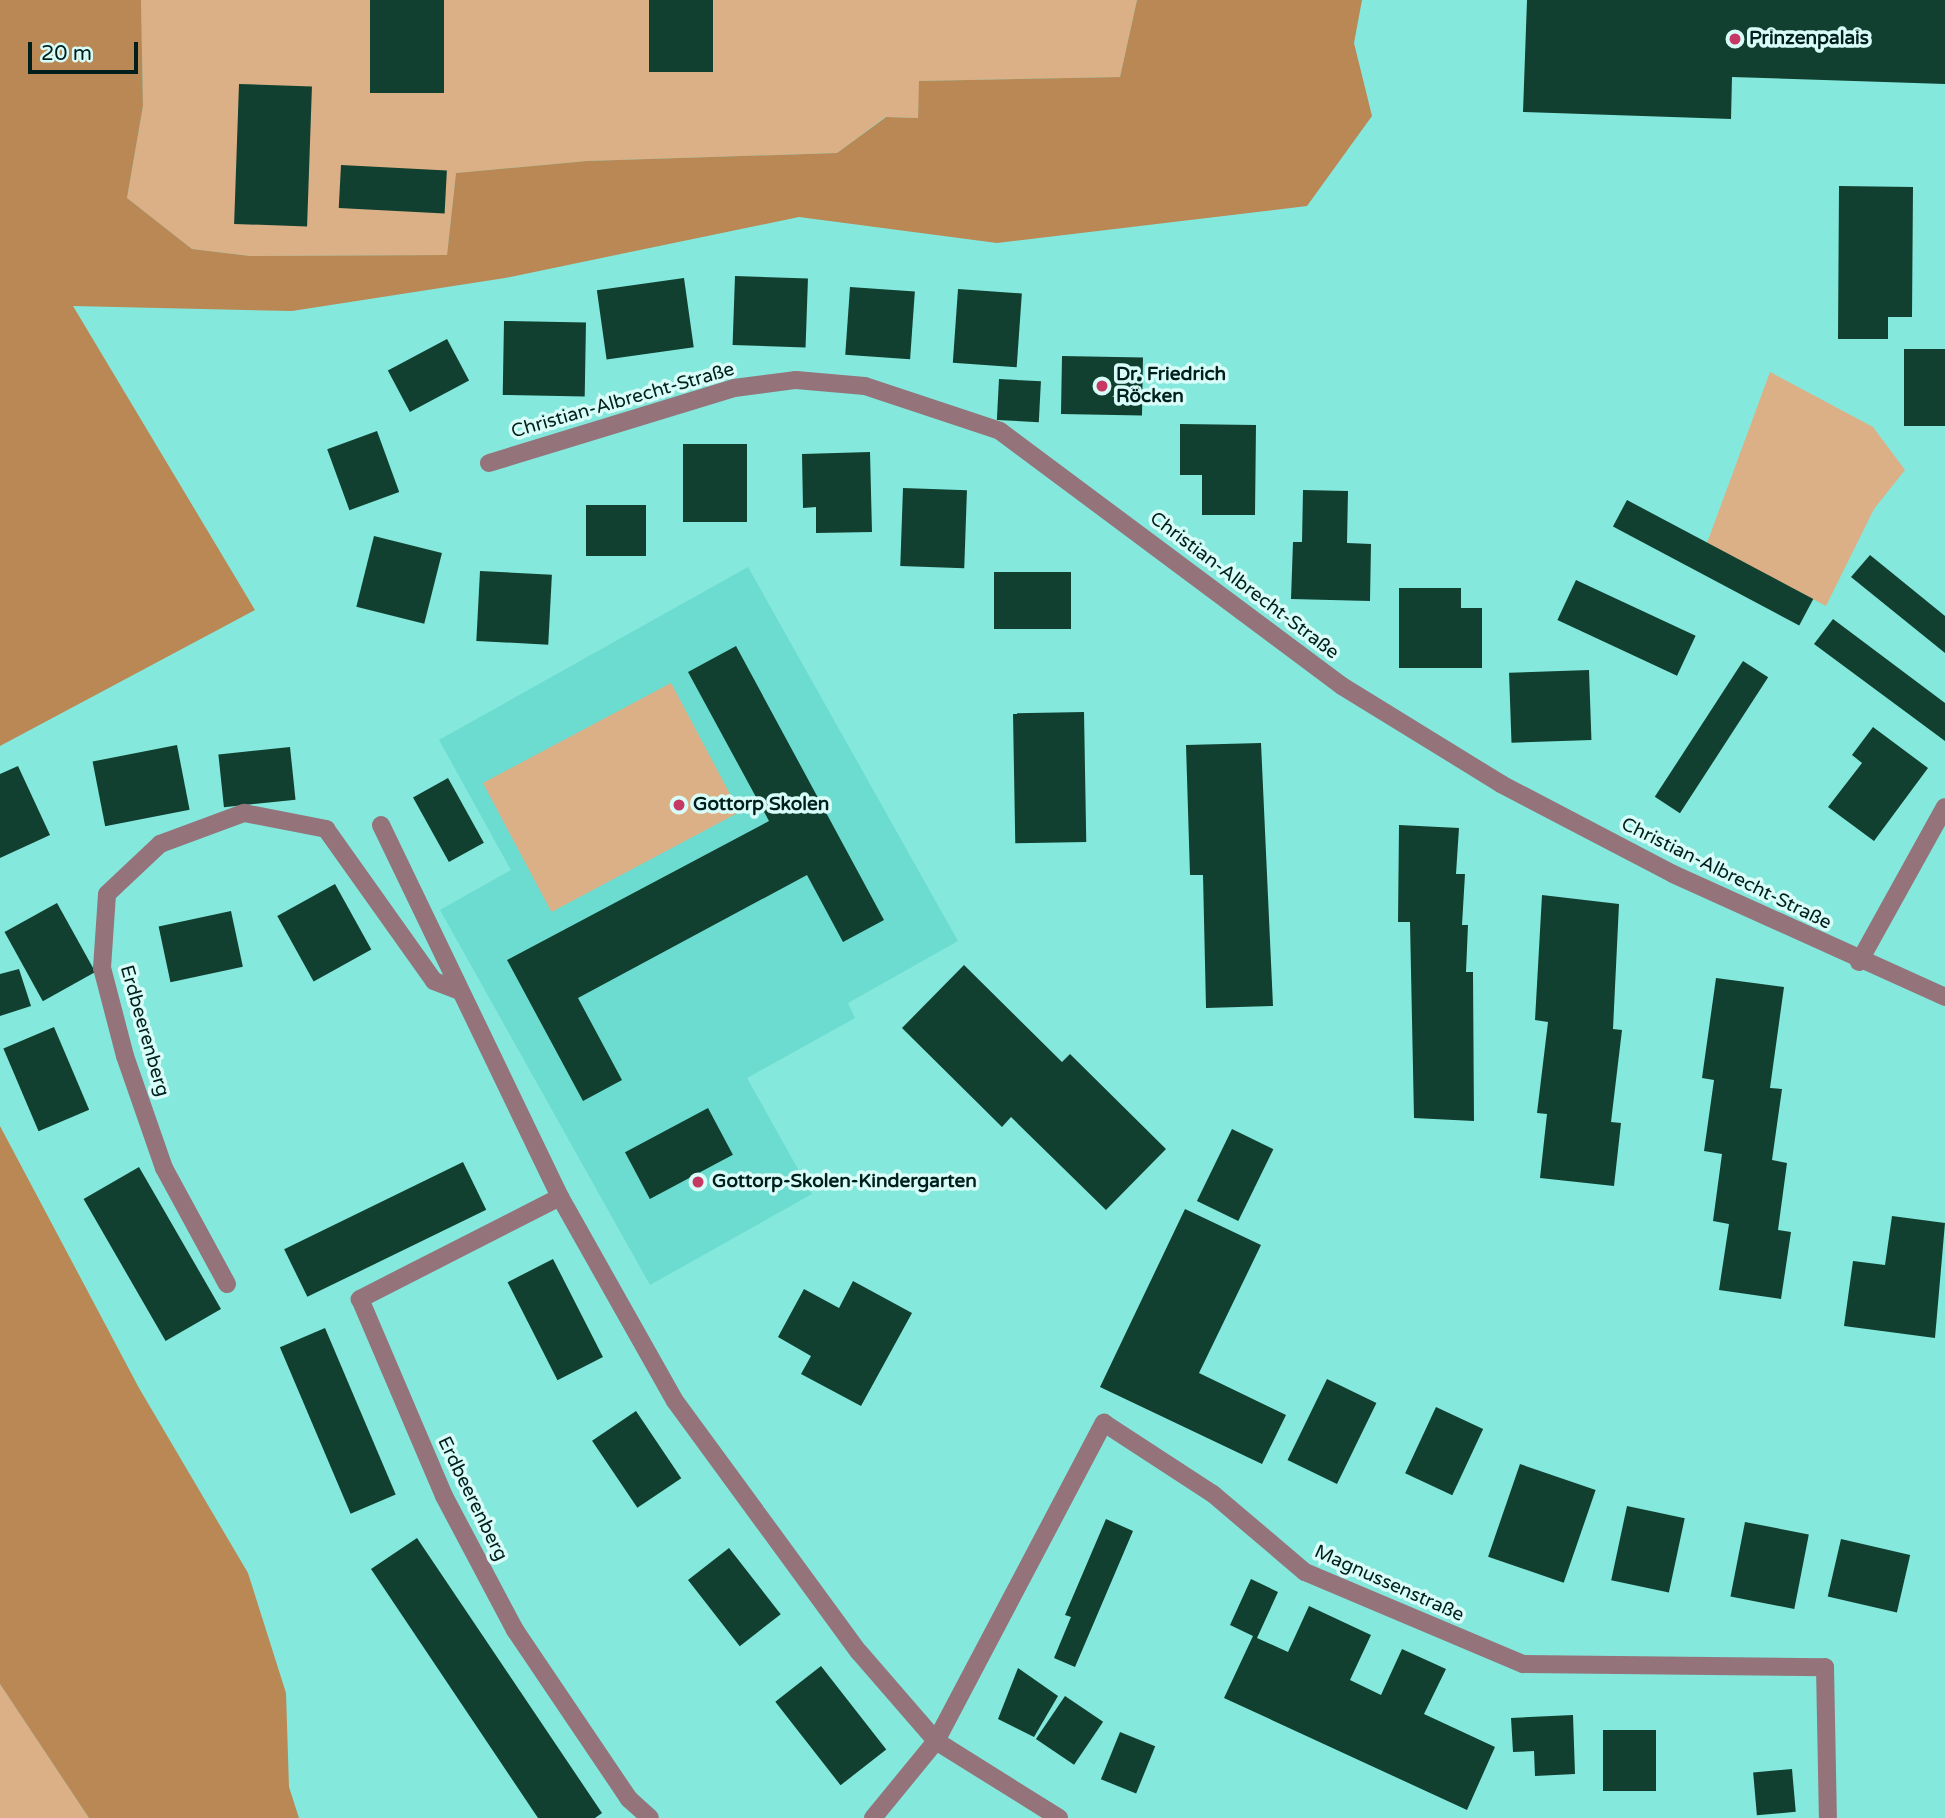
<!DOCTYPE html>
<meta charset="utf-8">
<style>
body{margin:0}
#map{position:relative;width:1945px;height:1818px;overflow:hidden;background:#84e8dd;font-family:"Varela Round",sans-serif}
div>[style]{position:absolute}
[style*='--x']{left:calc(var(--x)*1px);top:calc(var(--y)*1px);width:calc(var(--w)*1px);rotate:calc(var(--a)*1deg)}
.built>*{inset:0;background:#6cdbd0}
.green>*{inset:0;background:#dbb086;transform-origin:0 0}
.forest>*{inset:0;background:#b98855}
.building>*{inset:0;background:#114030;transform-origin:0 0}
.minor>*{height:18px;margin:-9px;padding:0 9px;transform-origin:9px;border-radius:9px;background:#94747a}
.dots>*{width:19px;height:19px;translate:-50% -50%;box-sizing:border-box;border:4px solid #d8fdf8;border-radius:50%}
span{translate:-50% -50%;white-space:nowrap;text-align:center;line-height:1.15;-webkit-text-stroke:7px #d8fdf8;paint-order:stroke}
.poi-label{font-size:19px;color:#001f1c;font-weight:700}
.left{translate:0 -50%;text-align:left}
.street-label{font-size:19px;color:#001f1c}
.scale{position:absolute;left:28px;top:42px;width:110px;height:32px;box-sizing:border-box;border:4px solid #001f1c;border-top:0;padding-left:9px;font-size:21px;line-height:24px;white-space:nowrap;color:#001f1c;-webkit-text-stroke:5px #d8fdf8;paint-order:stroke}
</style>
<div id="map">
<div class="built">
<i style="clip-path:polygon(748px 567px,958px 941px,848px 1003px,855px 1018px,747px 1078px,812px 1194px,650px 1285px,440px 910px,511px 870px,439px 740px)"></i>
</div>
<div class="green">
<i style="clip-path:polygon(141px 0,1137px 0,1120px 77px,920px 81px,918px 118px,885px 117px,837px 153px,587px 161px,456px 173px,447px 255px,250px 256px,192px 249px,127px 198px,143px 106px)"></i>
<i style="clip-path:polygon(1770px 372px,1873px 427px,1905px 470px,1874px 509px,1826px 606px,1707px 543px)"></i>
<i style="left:671px;top:683px;width:146px;height:213px;rotate:62deg"></i>
<i style="clip-path:polygon(0 1684px,89px 1818px,0 1818px)"></i>
</div>
<div class="forest">
<i style="clip-path:polygon(0 0,141px 0,143px 106px,127px 198px,192px 249px,250px 256px,447px 255px,456px 173px,587px 161px,837px 153px,886px 117px,918px 118px,919px 81px,1120px 77px,1137px 0,1362px 0,1354px 43px,1372px 116px,1307px 206px,997px 243px,799px 217px,505px 278px,292px 311px,73px 306px,255px 610px,0 746px)"></i>
<i style="clip-path:polygon(0 1126px,139px 1388px,248px 1573px,286px 1693px,289px 1787px,299px 1818px,89px 1818px,0 1684px)"></i>
</div>
<div class="building">
<i style="left:370px;top:0;width:74px;height:93px"></i>
<i style="left:649px;top:0;width:64px;height:72px"></i>
<i style="clip-path:polygon(1527px 0,1945px 0,1945px 84px,1732px 77px,1731px 119px,1523px 112px)"></i>
<i style="left:239px;top:84px;width:73px;height:140px;rotate:2deg"></i>
<i style="left:341px;top:165px;width:106px;height:43px;rotate:3deg"></i>
<i style="clip-path:polygon(1839px 186px,1913px 187px,1912px 317px,1888px 317px,1888px 339px,1838px 339px)"></i>
<i style="left:735px;top:276px;width:73px;height:69px;rotate:2deg"></i>
<i style="left:684px;top:278px;width:70px;height:88px;rotate:82deg"></i>
<i style="left:850px;top:287px;width:65px;height:68px;rotate:4deg"></i>
<i style="left:958px;top:289px;width:64px;height:74px;rotate:4deg"></i>
<i style="left:504px;top:321px;width:82px;height:74px;rotate:1deg"></i>
<i style="left:447px;top:339px;width:47px;height:67px;rotate:62deg"></i>
<i style="left:1904px;top:349px;width:41px;height:77px"></i>
<i style="left:1062px;top:356px;width:81px;height:58px;rotate:1deg"></i>
<i style="left:999px;top:379px;width:42px;height:41px;rotate:3deg"></i>
<i style="clip-path:polygon(1180px 424px,1256px 425px,1255px 515px,1202px 515px,1202px 475px,1180px 475px)"></i>
<i style="left:377px;top:431px;width:65px;height:53px;rotate:70deg"></i>
<i style="left:683px;top:444px;width:64px;height:78px"></i>
<i style="clip-path:polygon(870px 452px,872px 532px,816px 533px,816px 507px,803px 508px,802px 454px)"></i>
<i style="left:903px;top:488px;width:64px;height:78px;rotate:2deg"></i>
<i style="clip-path:polygon(1303px 490px,1348px 491px,1347px 543px,1371px 544px,1370px 601px,1291px 599px,1293px 542px,1302px 542px)"></i>
<i style="left:1627px;top:500px;width:211px;height:30px;rotate:28deg"></i>
<i style="left:646px;top:505px;width:51px;height:60px;rotate:90deg"></i>
<i style="left:374px;top:536px;width:70px;height:73px;rotate:14deg"></i>
<i style="clip-path:polygon(1870px 555px,1945px 616px,1945px 653px,1851px 577px)"></i>
<i style="left:480px;top:571px;width:72px;height:70px;rotate:3deg"></i>
<i style="left:994px;top:572px;width:77px;height:57px"></i>
<i style="left:1576px;top:580px;width:132px;height:44px;rotate:25deg"></i>
<i style="clip-path:polygon(1399px 588px,1461px 588px,1461px 608px,1482px 608px,1482px 668px,1399px 668px)"></i>
<i style="clip-path:polygon(1833px 619px,1945px 703px,1945px 741px,1814px 644px)"></i>
<i style="clip-path:polygon(736px 646px,884px 920px,843px 942px,807px 875px,578px 998px,622px 1080px,583px 1101px,507px 960px,769px 821px,688px 672px)"></i>
<i style="left:1743px;top:661px;width:30px;height:162px;rotate:33deg"></i>
<i style="left:1589px;top:670px;width:70px;height:80px;rotate:88deg"></i>
<i style="left:1084px;top:712px;width:130px;height:71px;rotate:89deg"></i>
<i style="clip-path:polygon(1873px 727px,1928px 768px,1874px 841px,1828px 807px,1862px 763px,1852px 755px)"></i>
<i style="clip-path:polygon(1261px 743px,1273px 1006px,1206px 1008px,1203px 875px,1190px 875px,1186px 745px)"></i>
<i style="left:177px;top:745px;width:66px;height:86px;rotate:79deg"></i>
<i style="left:290px;top:747px;width:53px;height:72px;rotate:84deg"></i>
<i style="clip-path:polygon(18px 766px,50px 835px,0 858px,0 774px)"></i>
<i style="left:448px;top:778px;width:74px;height:40px;rotate:61deg"></i>
<i style="clip-path:polygon(1399px 825px,1459px 828px,1456px 874px,1465px 874px,1462px 925px,1468px 925px,1466px 972px,1473px 972px,1474px 1121px,1414px 1118px,1410px 922px,1398px 922px)"></i>
<i style="left:335px;top:884px;width:75px;height:66px;rotate:61deg"></i>
<i style="clip-path:polygon(1542px 895px,1619px 904px,1613px 1029px,1622px 1030px,1611px 1122px,1621px 1123px,1614px 1186px,1540px 1178px,1547px 1114px,1537px 1113px,1548px 1022px,1535px 1020px)"></i>
<i style="left:57px;top:903px;width:79px;height:60px;rotate:61deg"></i>
<i style="left:231px;top:911px;width:57px;height:74px;rotate:78deg"></i>
<i style="clip-path:polygon(964px 965px,1062px 1062px,1070px 1054px,1166px 1149px,1106px 1210px,1011px 1117px,1002px 1127px,902px 1028px)"></i>
<i style="clip-path:polygon(19px 969px,31px 1006px,0 1016px,0 974px)"></i>
<i style="clip-path:polygon(1716px 978px,1784px 987px,1770px 1088px,1782px 1089px,1772px 1160px,1787px 1163px,1778px 1230px,1791px 1232px,1781px 1299px,1719px 1290px,1729px 1224px,1713px 1221px,1722px 1154px,1704px 1151px,1714px 1080px,1702px 1078px)"></i>
<i style="left:54px;top:1027px;width:90px;height:55px;rotate:67deg"></i>
<i style="left:708px;top:1108px;width:53px;height:94px;rotate:62deg"></i>
<i style="left:1232px;top:1129px;width:46px;height:80px;rotate:26deg"></i>
<i style="left:463px;top:1162px;width:53px;height:199px;rotate:64deg"></i>
<i style="left:139px;top:1167px;width:164px;height:64px;rotate:60deg"></i>
<i style="clip-path:polygon(1185px 1209px,1261px 1245px,1199px 1373px,1286px 1415px,1262px 1464px,1100px 1387px)"></i>
<i style="clip-path:polygon(1892px 1216px,1945px 1223px,1935px 1338px,1844px 1326px,1853px 1261px,1885px 1265px)"></i>
<i style="left:553px;top:1259px;width:110px;height:51px;rotate:63deg"></i>
<i style="clip-path:polygon(853px 1281px,912px 1313px,861px 1406px,801px 1374px,811px 1356px,778px 1337px,804px 1289px,839px 1308px)"></i>
<i style="left:325px;top:1328px;width:181px;height:49px;rotate:67deg"></i>
<i style="left:1327px;top:1379px;width:55px;height:90px;rotate:26deg"></i>
<i style="left:1436px;top:1407px;width:52px;height:73px;rotate:25deg"></i>
<i style="left:636px;top:1411px;width:81px;height:53px;rotate:56deg"></i>
<i style="left:1520px;top:1464px;width:80px;height:98px;rotate:19deg"></i>
<i style="left:1627px;top:1506px;width:59px;height:76px;rotate:12deg"></i>
<i style="clip-path:polygon(1106px 1519px,1133px 1531px,1075px 1667px,1054px 1658px,1071px 1617px,1065px 1615px)"></i>
<i style="left:1745px;top:1522px;width:65px;height:76px;rotate:11deg"></i>
<i style="clip-path:polygon(417px 1538px,602px 1813px,595px 1818px,538px 1818px,371px 1569px)"></i>
<i style="left:1841px;top:1539px;width:71px;height:59px;rotate:13deg"></i>
<i style="left:729px;top:1548px;width:84px;height:52px;rotate:52deg"></i>
<i style="clip-path:polygon(1251px 1579px,1278px 1592px,1257px 1638px,1288px 1652px,1309px 1606px,1371px 1635px,1350px 1680px,1381px 1695px,1402px 1649px,1446px 1669px,1424px 1714px,1495px 1747px,1467px 1810px,1224px 1698px,1253px 1636px,1230px 1625px)"></i>
<i style="left:821px;top:1666px;width:106px;height:58px;rotate:52deg"></i>
<i style="clip-path:polygon(1018px 1668px,1058px 1696px,1034px 1737px,998px 1719px)"></i>
<i style="left:1065px;top:1696px;width:46px;height:52px;rotate:34deg"></i>
<i style="clip-path:polygon(1573px 1715px,1575px 1774px,1535px 1776px,1534px 1751px,1513px 1752px,1511px 1718px)"></i>
<i style="left:1603px;top:1730px;width:53px;height:61px"></i>
<i style="left:1120px;top:1732px;width:38px;height:51px;rotate:22deg"></i>
<i style="left:1792px;top:1769px;width:43px;height:39px;rotate:85deg"></i>
</div>
<div class="minor">
<i style="--x:489;--y:463;--w:256;--a:-17"></i>
<i style="--x:734;--y:388;--w:63;--a:-7.4"></i>
<i style="--x:796;--y:380;--w:69;--a:5"></i>
<i style="--x:865;--y:386;--w:142;--a:18.4"></i>
<i style="--x:1000;--y:431;--w:427;--a:36.7"></i>
<i style="--x:1342;--y:686;--w:187;--a:31.6"></i>
<i style="--x:1501;--y:784;--w:194;--a:27.6"></i>
<i style="--x:1673;--y:874;--w:299;--a:24.3"></i>
<i style="--x:381;--y:825;--w:413;--a:64.3"></i>
<i style="--x:560;--y:1197;--w:234;--a:60.6"></i>
<i style="--x:675;--y:1401;--w:311;--a:53.8"></i>
<i style="--x:859;--y:1652;--w:118;--a:49.1"></i>
<i style="--x:936;--y:1741;--w:145;--a:32"></i>
<i style="--x:1859;--y:962;--w:177;--a:-61"></i>
<i style="--x:560;--y:1197;--w:225;--a:153"></i>
<i style="--x:360;--y:1299;--w:214;--a:66.9"></i>
<i style="--x:444;--y:1496;--w:152;--a:62.1"></i>
<i style="--x:515;--y:1630;--w:204;--a:56"></i>
<i style="--x:629;--y:1799;--w:28;--a:42"></i>
<i style="--x:227;--y:1284;--w:132;--a:-118.5"></i>
<i style="--x:164;--y:1168;--w:119;--a:-109.2"></i>
<i style="--x:125;--y:1056;--w:91;--a:-104.6"></i>
<i style="--x:102;--y:968;--w:74;--a:-86.1"></i>
<i style="--x:107;--y:894;--w:73;--a:-43.3"></i>
<i style="--x:160;--y:844;--w:90;--a:-20.3"></i>
<i style="--x:244;--y:813;--w:84;--a:11"></i>
<i style="--x:326;--y:829;--w:186;--a:54.6"></i>
<i style="--x:434;--y:981;--w:28;--a:21"></i>
<i style="--x:873;--y:1818;--w:99;--a:-50.7"></i>
<i style="--x:936;--y:1741;--w:360;--a:-62.2"></i>
<i style="--x:1104;--y:1423;--w:130;--a:33.1"></i>
<i style="--x:1213;--y:1494;--w:121;--a:40.3"></i>
<i style="--x:1305;--y:1572;--w:237;--a:22.9"></i>
<i style="--x:1523;--y:1664;--w:302;--a:0.6"></i>
<i style="--x:1825;--y:1667;--w:151;--a:88.9"></i>
</div>
<div class="dots">
<i style="left:1735px;top:39px;background:#c73965"></i>
<i style="left:1102px;top:386px;background:#c73965"></i>
<i style="left:679px;top:805px;background:#c73965"></i>
<i style="left:698px;top:1182px;background:#c73965"></i>
</div>
<div class="poi-label">
<span class="left" style="left:1749px;top:39px">Prinzenpalais</span>
<span class="left" style="left:1116px;top:386px">Dr. Friedrich<br>Röcken</span>
<span class="left" style="left:693px;top:805px">Gottorp Skolen</span>
<span class="left" style="left:712px;top:1182px">Gottorp-Skolen-Kindergarten</span>
</div>
<div class="street-label">
<span style="left:623px;top:401px;rotate:-16deg">Christian-Albrecht-Straße</span>
<span style="left:1244px;top:586px;rotate:37deg">Christian-Albrecht-Straße</span>
<span style="left:1726px;top:874px;rotate:26deg">Christian-Albrecht-Straße</span>
<span style="left:144px;top:1031px;rotate:74deg">Erdbeerenberg</span>
<span style="left:472px;top:1499px;rotate:64deg">Erdbeerenberg</span>
<span style="left:1389px;top:1584px;rotate:24deg">Magnussenstraße</span>
</div>
<div class="scale">20 m</div>
</div>
